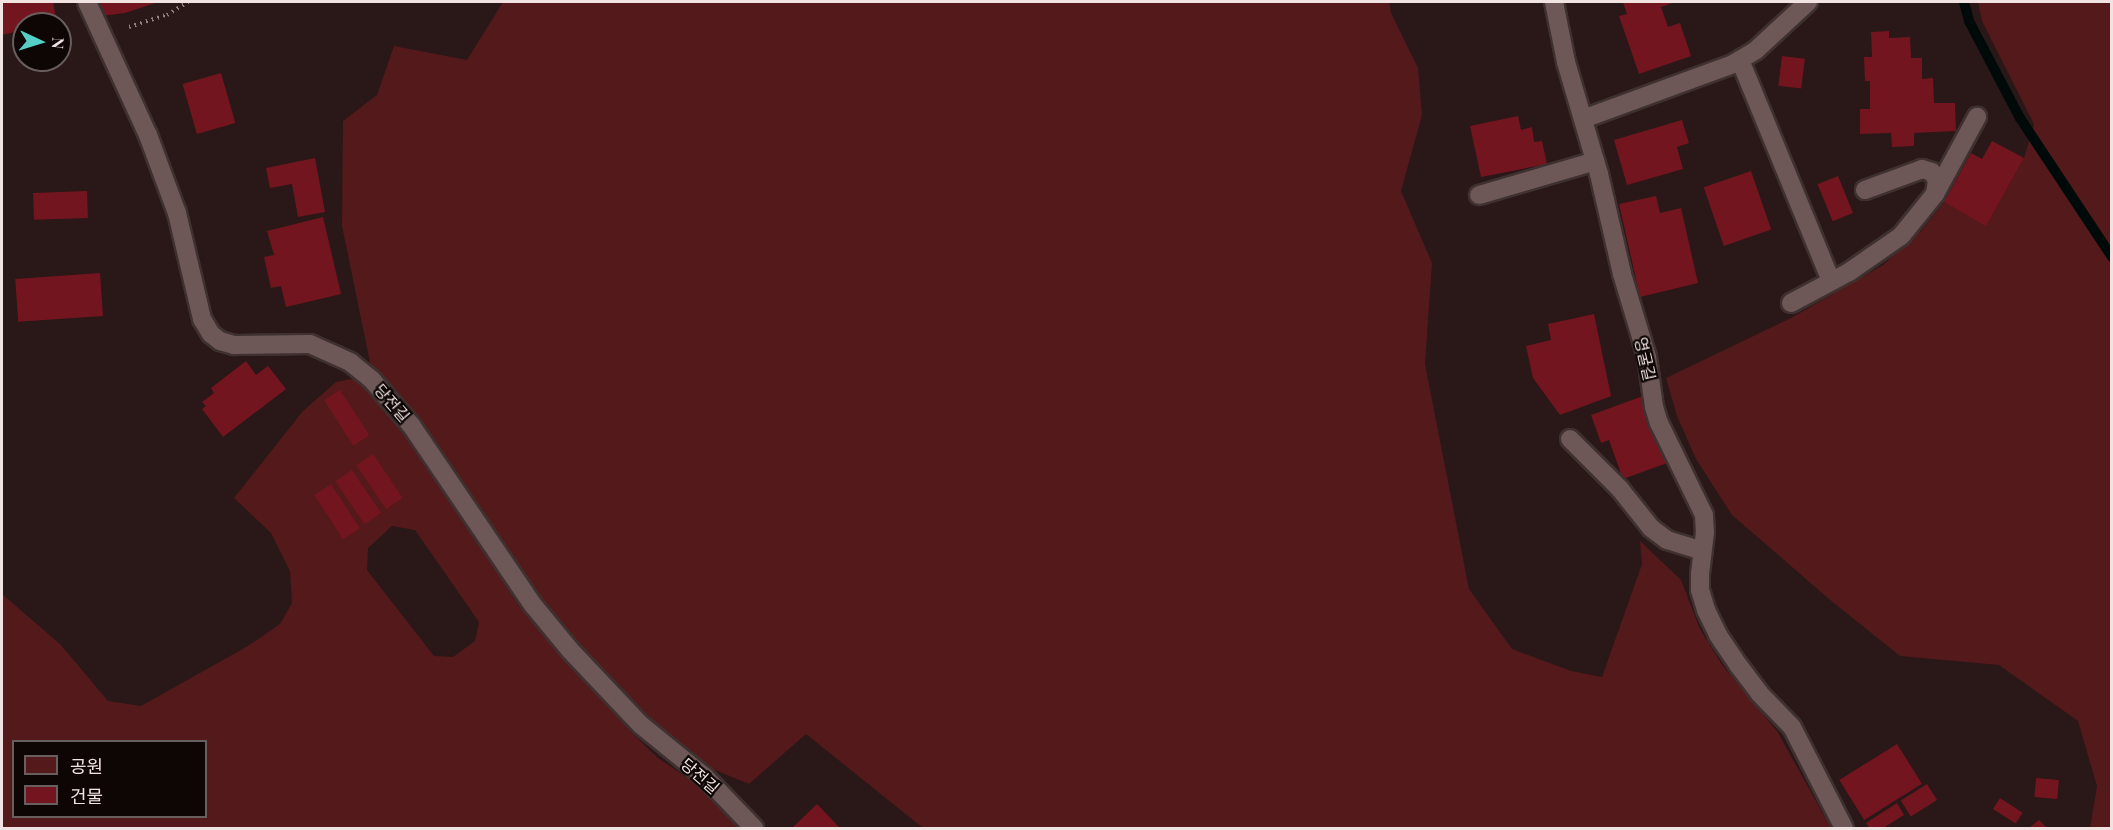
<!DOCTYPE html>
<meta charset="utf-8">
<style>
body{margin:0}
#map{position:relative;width:2113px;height:830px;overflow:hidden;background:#2a1717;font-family:"Playfair Display","Noto Sans KR",serif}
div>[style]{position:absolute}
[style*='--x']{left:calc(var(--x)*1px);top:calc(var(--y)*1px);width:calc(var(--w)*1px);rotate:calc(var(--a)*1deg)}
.green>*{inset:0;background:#54191b}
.stream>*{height:10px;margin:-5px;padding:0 5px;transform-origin:5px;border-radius:5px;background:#000a09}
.building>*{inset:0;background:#73151e;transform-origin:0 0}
.path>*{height:4px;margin-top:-2px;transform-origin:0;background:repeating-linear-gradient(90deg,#918080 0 1.5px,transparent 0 6px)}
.roads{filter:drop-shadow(2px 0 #3e3130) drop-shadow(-2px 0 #3e3130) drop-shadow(0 2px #3e3130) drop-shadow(0 -2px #3e3130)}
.lane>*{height:18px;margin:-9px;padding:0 9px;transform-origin:9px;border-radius:9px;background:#6e5857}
span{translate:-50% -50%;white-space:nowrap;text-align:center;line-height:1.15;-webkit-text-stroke:4.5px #0d0605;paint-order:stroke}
.street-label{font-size:16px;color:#f1e3e2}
.frame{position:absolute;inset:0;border:3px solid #f1e3e2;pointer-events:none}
.legend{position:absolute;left:12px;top:740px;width:195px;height:78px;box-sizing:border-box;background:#0d0605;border:2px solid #685e5d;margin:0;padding:8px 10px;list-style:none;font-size:18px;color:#f1e3e2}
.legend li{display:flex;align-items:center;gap:12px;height:30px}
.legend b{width:30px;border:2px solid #685e5d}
.north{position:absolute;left:12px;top:12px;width:60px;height:60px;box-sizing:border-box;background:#0d0605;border:2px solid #685e5d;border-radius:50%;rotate:94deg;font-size:16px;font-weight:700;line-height:24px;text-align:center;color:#f1e3e2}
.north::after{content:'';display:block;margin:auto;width:21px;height:27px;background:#55cec5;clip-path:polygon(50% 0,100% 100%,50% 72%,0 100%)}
</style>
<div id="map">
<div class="green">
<i style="clip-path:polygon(503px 2px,1389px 2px,1391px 13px,1418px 68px,1422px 115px,1401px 191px,1432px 263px,1425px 364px,1469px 589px,1512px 649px,1571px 671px,1602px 677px,1642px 564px,1640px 541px,1681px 580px,1700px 629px,1723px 666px,1777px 731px,1831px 828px,923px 828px,806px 734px,749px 784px,710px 768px,651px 723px,569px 635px,535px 593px,447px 462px,371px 367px,342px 226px,343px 121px,377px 95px,394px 46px,467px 60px)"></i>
<i style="clip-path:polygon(1978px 2px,2111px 2px,2111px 828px,2090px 828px,2097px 786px,2078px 721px,1999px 665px,1900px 656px,1829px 599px,1732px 515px,1696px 459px,1677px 416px,1666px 378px,1791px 318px,1883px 265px,1921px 231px,1944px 202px,1986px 225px,2024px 158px,2034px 124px,1982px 21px)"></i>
<i style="clip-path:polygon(evenodd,356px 378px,388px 409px,414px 444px,519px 606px,632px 733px,658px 758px,692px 781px,722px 808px,740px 828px,2px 828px,2px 594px,61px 645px,108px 701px,141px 706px,248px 646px,280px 624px,292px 603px,290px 571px,271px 533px,234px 498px,303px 411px,336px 382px,356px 378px,392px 526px,415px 530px,479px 622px,475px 641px,453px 657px,434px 656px,367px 570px,368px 548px,392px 526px,356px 378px,14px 742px,206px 742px,206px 816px,14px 816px,14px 742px)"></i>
</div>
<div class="stream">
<i style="--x:1964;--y:2;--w:20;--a:75"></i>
<i style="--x:1969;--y:21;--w:110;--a:62.3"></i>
<i style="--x:2020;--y:118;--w:167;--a:56.5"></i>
</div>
<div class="building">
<i style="clip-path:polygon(2px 2px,53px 2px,57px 23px,24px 24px,24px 30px,2px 35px)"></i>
<i style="clip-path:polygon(100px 2px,158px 2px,125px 13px,102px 16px)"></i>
<i style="clip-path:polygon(1623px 2px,1675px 2px,1661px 7px,1668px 27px,1680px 23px,1691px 56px,1639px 74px,1619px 16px,1627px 14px)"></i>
<i style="clip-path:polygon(1889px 31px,1889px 38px,1910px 37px,1911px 58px,1922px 58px,1922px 79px,1933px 78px,1934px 103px,1955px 103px,1956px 131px,1914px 133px,1914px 146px,1892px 147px,1891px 133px,1860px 134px,1860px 109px,1870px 109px,1870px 81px,1865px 81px,1864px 57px,1872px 57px,1871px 32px)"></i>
<i style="left:1782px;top:56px;width:23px;height:30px;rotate:7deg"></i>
<i style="left:221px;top:73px;width:52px;height:40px;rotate:74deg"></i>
<i style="clip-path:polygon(1518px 116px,1521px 130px,1532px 127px,1534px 142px,1542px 141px,1547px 164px,1481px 177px,1470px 126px)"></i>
<i style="clip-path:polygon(1682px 120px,1689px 143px,1677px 147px,1683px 169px,1627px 185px,1614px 140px)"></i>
<i style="clip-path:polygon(1992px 141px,2024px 158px,1986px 226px,1944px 202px,1971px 153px,1982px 159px)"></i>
<i style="clip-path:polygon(315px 158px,325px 212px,298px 217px,292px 184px,270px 188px,266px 168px)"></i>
<i style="left:1751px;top:171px;width:62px;height:50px;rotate:71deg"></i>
<i style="left:1838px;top:176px;width:40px;height:22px;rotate:68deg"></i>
<i style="left:87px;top:191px;width:27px;height:54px;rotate:88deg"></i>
<i style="clip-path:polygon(1656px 196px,1660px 213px,1681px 208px,1698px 283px,1640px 297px,1619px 204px)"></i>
<i style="clip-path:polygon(323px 217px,341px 294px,286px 307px,281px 286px,271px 288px,264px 257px,274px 255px,267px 231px)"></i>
<i style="left:100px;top:273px;width:43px;height:85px;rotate:86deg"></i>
<i style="clip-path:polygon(1594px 314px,1611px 396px,1560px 415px,1533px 378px,1526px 346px,1551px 340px,1548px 324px)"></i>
<i style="clip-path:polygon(246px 361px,256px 375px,268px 366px,286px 389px,223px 437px,202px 409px,206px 406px,202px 402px,214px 393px,211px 388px)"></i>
<i style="left:340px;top:390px;width:54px;height:19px;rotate:57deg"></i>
<i style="clip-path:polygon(1643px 396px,1667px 463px,1623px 479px,1609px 440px,1601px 443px,1591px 415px)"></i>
<i style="left:373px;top:454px;width:53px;height:20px;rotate:56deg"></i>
<i style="left:352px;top:470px;width:52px;height:20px;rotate:56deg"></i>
<i style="left:331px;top:484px;width:53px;height:20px;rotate:57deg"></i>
<i style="left:1897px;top:744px;width:47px;height:68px;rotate:58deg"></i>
<i style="left:2036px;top:778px;width:23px;height:19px;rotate:5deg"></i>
<i style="left:1927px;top:784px;width:19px;height:31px;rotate:58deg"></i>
<i style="left:2000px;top:798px;width:27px;height:13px;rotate:33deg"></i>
<i style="clip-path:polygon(1897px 803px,1904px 815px,1883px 828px,1869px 828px,1866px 823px)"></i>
<i style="clip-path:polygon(817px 804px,840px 828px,792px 828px)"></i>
<i style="clip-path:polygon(2039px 820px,2047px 828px,2029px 828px)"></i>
</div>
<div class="path">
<i style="--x:129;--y:27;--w:40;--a:-18"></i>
<i style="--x:167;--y:15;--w:25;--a:-32"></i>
</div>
<div class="roads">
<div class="lane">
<i style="--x:87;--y:2;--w:146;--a:65.4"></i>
<i style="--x:148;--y:135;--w:83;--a:69.6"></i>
<i style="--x:177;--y:213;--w:109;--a:76.7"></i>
<i style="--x:202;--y:319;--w:17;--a:59"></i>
<i style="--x:211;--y:334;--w:11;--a:38"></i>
<i style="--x:220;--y:341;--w:15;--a:16"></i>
<i style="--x:234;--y:345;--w:76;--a:-0.8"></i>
<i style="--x:310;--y:344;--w:44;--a:24.2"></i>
<i style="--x:350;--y:362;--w:28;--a:39"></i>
<i style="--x:372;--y:380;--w:60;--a:49.1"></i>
<i style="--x:411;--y:425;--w:217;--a:55.9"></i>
<i style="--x:533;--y:605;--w:58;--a:50.6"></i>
<i style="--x:570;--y:650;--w:103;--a:46.6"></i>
<i style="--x:641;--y:725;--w:82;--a:39.1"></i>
<i style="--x:705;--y:777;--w:71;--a:46.1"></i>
<i style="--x:1554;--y:2;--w:61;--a:78.7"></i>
<i style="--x:1566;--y:62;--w:117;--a:73.6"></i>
<i style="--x:1599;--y:174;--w:103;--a:77"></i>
<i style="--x:1622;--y:274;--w:87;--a:73.2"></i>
<i style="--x:1647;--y:357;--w:50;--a:82"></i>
<i style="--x:1654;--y:407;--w:17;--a:73"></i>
<i style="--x:1659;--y:423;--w:102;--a:63.9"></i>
<i style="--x:1704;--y:515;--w:17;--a:87"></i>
<i style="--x:1705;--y:532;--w:42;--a:96.8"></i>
<i style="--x:1700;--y:574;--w:16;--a:90"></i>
<i style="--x:1700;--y:590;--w:21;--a:73"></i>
<i style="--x:1706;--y:610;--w:28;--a:64"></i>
<i style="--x:1718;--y:635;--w:37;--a:56"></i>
<i style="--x:1739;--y:666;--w:34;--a:53"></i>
<i style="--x:1759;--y:693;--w:47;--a:45.9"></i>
<i style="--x:1792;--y:727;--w:114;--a:62.8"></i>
<i style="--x:1740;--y:60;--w:239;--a:67.6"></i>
<i style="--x:1583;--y:119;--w:160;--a:-20.1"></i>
<i style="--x:1733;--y:64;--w:27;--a:-31"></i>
<i style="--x:1756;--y:50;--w:71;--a:-42.7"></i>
<i style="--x:1865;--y:190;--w:61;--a:-20.2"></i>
<i style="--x:1922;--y:169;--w:10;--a:17"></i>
<i style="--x:1932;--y:172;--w:9;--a:58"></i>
<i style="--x:1937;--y:180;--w:14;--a:98"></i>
<i style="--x:1479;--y:195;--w:121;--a:-16.3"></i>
<i style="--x:1791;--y:303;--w:66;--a:-28.1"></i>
<i style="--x:1849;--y:272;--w:63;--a:-34.7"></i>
<i style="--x:1901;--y:236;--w:54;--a:-51"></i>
<i style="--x:1935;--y:194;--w:88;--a:-61.4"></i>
<i style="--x:1570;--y:439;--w:71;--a:45"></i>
<i style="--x:1620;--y:489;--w:50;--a:51.5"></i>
<i style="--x:1651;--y:528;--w:20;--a:37"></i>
<i style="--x:1667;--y:540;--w:37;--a:17"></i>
</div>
</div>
<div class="street-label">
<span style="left:1645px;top:359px;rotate:77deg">영굴길</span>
<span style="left:392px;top:403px;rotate:49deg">당전길</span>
<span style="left:700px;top:776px;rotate:41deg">당전길</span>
</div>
<div class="frame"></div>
<ul class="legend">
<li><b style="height:16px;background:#54191b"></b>공원</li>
<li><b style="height:16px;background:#73151e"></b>건물</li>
</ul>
<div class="north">N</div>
</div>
